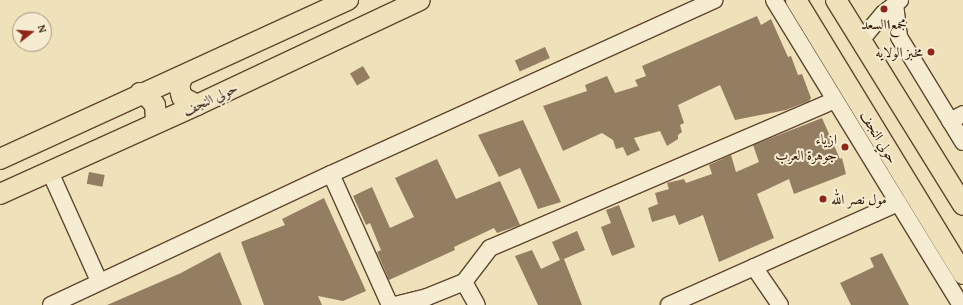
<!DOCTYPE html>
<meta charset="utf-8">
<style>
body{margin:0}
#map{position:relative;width:963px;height:305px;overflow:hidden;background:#efe1ba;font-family:"Gentium Book Plus",Amiri,serif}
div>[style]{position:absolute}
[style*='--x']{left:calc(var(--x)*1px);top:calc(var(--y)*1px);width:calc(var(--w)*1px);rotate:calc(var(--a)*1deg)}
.building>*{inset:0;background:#937e61;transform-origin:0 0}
.roads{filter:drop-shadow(1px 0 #60462e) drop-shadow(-1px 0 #60462e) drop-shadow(0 1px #60462e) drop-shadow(0 -1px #60462e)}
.minor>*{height:16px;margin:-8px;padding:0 8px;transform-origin:8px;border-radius:8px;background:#f5ecd2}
.major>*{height:20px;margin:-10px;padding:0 10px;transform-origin:10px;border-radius:10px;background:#efe1ba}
.dots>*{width:11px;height:11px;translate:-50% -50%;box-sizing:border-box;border:2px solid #f5ecd2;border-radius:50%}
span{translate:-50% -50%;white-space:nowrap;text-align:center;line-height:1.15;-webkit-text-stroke:4px #f5ecd2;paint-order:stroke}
.poi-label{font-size:14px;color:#301300}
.right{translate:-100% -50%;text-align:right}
.left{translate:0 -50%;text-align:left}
.street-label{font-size:14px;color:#301300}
.north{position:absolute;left:12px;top:12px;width:40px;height:40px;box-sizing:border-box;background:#f5ecd2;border:1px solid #a6957e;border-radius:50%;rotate:73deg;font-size:11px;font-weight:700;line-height:16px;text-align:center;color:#301300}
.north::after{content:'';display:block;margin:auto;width:14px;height:18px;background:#8f2418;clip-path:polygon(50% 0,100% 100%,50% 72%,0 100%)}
</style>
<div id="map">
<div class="building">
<i style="clip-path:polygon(757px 16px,761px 25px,771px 19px,788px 57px,791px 56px,798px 75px,802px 74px,811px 98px,809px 101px,786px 110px,735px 120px,720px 85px,678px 105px,684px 123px,680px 125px,682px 132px,678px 135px,678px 139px,667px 146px,660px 131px,634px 138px,640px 150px,627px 156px,623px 147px,616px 149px,613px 140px,602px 133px,563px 151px,543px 106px,587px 91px,585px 85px,607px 76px,615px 93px,638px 86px,635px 80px,646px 76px,642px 66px)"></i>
<i style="left:545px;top:47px;width:12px;height:33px;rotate:66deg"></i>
<i style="left:363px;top:66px;width:14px;height:15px;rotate:60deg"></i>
<i style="clip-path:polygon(822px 118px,840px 159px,842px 158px,846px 174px,794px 194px,789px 179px,757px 194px,774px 238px,719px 262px,703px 215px,679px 225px,675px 215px,652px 222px,648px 208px,658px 204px,655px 193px,669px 189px,667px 183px,684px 179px,686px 183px,712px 174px,709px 165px,731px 155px,736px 172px,759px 162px,753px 145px)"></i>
<i style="clip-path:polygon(523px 120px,561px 202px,538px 209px,520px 168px,499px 177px,478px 135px)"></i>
<i style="clip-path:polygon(437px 159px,456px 199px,500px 181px,520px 225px,497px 233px,494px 228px,454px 247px,455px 250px,389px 280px,377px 252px,381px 250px,370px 223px,366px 225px,353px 196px,372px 187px,390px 228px,414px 217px,395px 178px)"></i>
<i style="left:89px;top:172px;width:16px;height:12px;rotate:11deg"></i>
<i style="clip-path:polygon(324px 198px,366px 291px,343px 301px,318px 296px,322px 305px,264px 305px,241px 242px,285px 225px,282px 219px)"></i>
<i style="clip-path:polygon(619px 205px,635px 247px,612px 256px,601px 227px,611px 223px,606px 210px)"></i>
<i style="clip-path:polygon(577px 231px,585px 250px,564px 259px,582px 305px,538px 305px,515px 256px,532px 250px,541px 269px,560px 260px,552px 242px)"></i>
<i style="clip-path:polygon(220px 252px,242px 305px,107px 305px,181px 273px)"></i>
<i style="clip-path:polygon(882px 253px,909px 305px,851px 305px,840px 283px,874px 267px,870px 258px)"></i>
</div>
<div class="roads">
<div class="minor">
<i style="--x:774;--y:0;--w:358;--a:58.5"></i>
<i style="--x:895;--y:4;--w:33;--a:83"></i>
<i style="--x:899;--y:37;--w:123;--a:58.6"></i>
<i style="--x:862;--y:39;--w:33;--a:-50"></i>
<i style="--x:883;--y:14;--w:22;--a:-39"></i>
<i style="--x:950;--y:121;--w:15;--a:-28"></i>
<i style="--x:50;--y:172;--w:120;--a:65.8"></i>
<i style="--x:331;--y:174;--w:144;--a:65.8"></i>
<i style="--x:754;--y:267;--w:46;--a:55.6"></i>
<i style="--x:464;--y:282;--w:26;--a:61"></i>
<i style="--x:51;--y:305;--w:309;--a:-25.1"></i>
<i style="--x:331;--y:174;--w:421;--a:-24.4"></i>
<i style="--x:395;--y:305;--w:33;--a:-14"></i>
<i style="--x:427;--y:297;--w:40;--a:-22"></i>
<i style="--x:464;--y:282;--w:43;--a:-52.6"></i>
<i style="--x:490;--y:248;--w:375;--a:-23.2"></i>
<i style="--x:669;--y:305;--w:251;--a:-24"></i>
</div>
<div class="major">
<i style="--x:796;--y:0;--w:321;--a:58.6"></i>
<i style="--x:836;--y:0;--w:241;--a:58.2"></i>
<i style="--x:183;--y:76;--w:11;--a:112"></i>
<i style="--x:179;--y:86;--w:11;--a:75"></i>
<i style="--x:182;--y:97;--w:17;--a:28"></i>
<i style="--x:140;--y:93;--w:6;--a:18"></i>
<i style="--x:146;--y:95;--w:13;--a:48"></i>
<i style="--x:155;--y:105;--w:13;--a:86"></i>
<i style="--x:156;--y:118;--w:6;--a:108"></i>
<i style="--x:0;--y:159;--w:383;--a:-24.6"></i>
<i style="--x:0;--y:194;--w:216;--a:-24.3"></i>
<i style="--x:197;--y:105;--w:246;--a:-25.2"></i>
</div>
</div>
<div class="dots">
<i style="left:884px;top:9px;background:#8f2418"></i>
<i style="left:931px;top:52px;background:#8f2418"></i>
<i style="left:845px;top:147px;background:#8f2418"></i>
<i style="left:823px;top:199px;background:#8f2418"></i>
</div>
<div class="poi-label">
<span style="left:884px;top:24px">مجمع السعد</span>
<span class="right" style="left:923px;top:52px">مخبز الولايه</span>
<span class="right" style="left:837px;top:147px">ازياء<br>جوهرة العرب</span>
<span class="left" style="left:831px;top:199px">مول نصر الله</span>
</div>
<div class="street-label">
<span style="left:210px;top:99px;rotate:-25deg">حولي النجف</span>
<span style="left:879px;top:137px;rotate:59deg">حولي النجف</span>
</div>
<div class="north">N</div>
</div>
